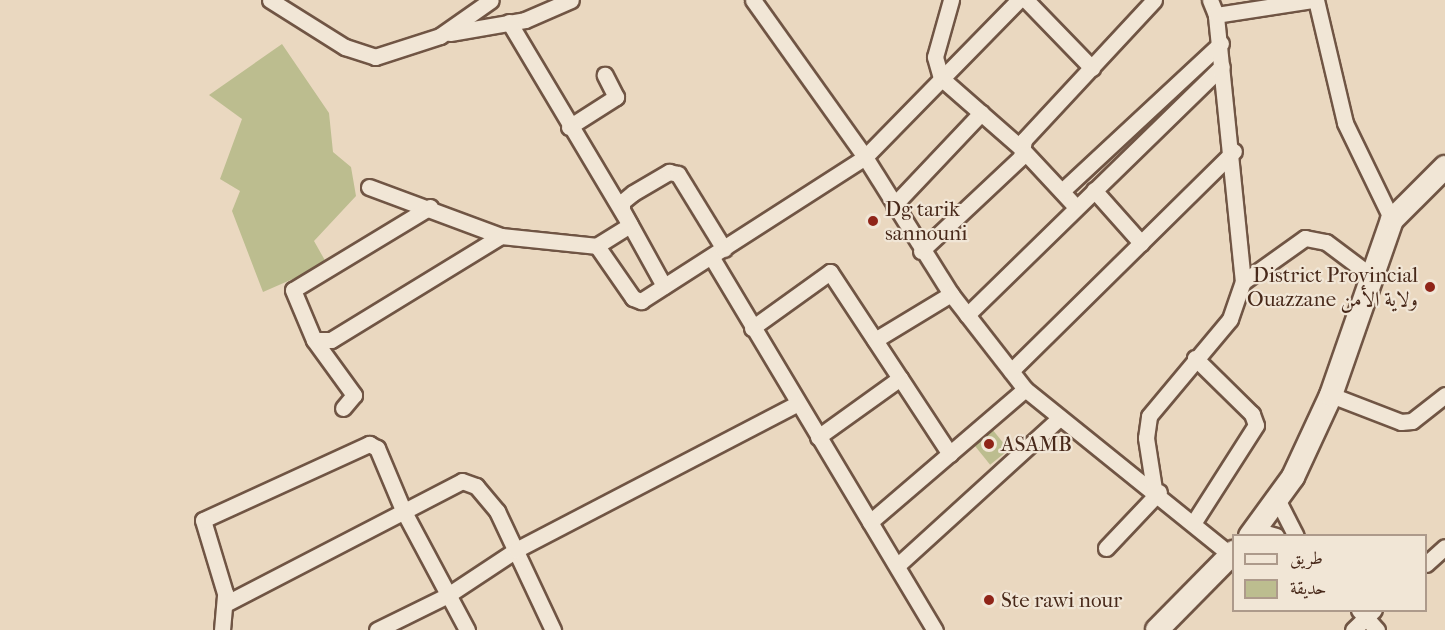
<!DOCTYPE html>
<meta charset="utf-8">
<style>
body{margin:0}
#map{position:relative;width:1445px;height:630px;overflow:hidden;background:#ead8c0;font-family:"IM FELL French Canon",Amiri,serif}
div>[style]{position:absolute}
[style*='--x']{left:calc(var(--x)*1px);top:calc(var(--y)*1px);width:calc(var(--w)*1px);rotate:calc(var(--a)*1deg)}
.green>*{inset:0;background:#bcbd8f;transform-origin:0 0}
.roads{filter:drop-shadow(2px 0 #705544) drop-shadow(-2px 0 #705544) drop-shadow(0 2px #705544) drop-shadow(0 -2px #705544)}
.street>*{height:15px;margin:-7.5px;padding:0 7.5px;transform-origin:7.5px;border-radius:7.5px;background:#f1e6d6}
.secondary>*{height:22px;margin:-11px;padding:0 11px;transform-origin:11px;border-radius:11px;background:#f1e6d6}
.dots>*{width:16px;height:16px;translate:-50% -50%;box-sizing:border-box;border:3px solid #f1e6d6;border-radius:50%}
span{translate:-50% -50%;white-space:nowrap;text-align:center;line-height:1.15;-webkit-text-stroke:4.5px #f1e6d6;paint-order:stroke}
.poi-label{font-size:21px;color:#48291a}
.left{translate:0 -50%;text-align:left}
.right{translate:-100% -50%;text-align:right}
.legend{position:absolute;left:1232px;top:534px;width:195px;height:78px;box-sizing:border-box;background:#f1e6d6;border:2px solid #ad9a8b;margin:0;padding:8px 10px;list-style:none;font-size:18px;color:#48291a}
.legend li{display:flex;align-items:center;gap:12px;height:30px}
.legend b{width:30px;border:2px solid #ad9a8b}
</style>
<div id="map">
<div class="green">
<i style="clip-path:polygon(282px 44px,329px 113px,333px 152px,351px 167px,356px 196px,314px 241px,327px 264px,263px 292px,232px 211px,240px 191px,220px 179px,242px 119px,209px 95px)"></i>
<i style="left:988px;top:424px;width:33px;height:24px;rotate:51deg"></i>
</div>
<div class="roads">
<div class="street">
<i style="--x:270;--y:0;--w:89;--a:32.1"></i>
<i style="--x:345;--y:47;--w:32;--a:18"></i>
<i style="--x:375;--y:57;--w:68;--a:-17.9"></i>
<i style="--x:440;--y:36;--w:62;--a:-35.2"></i>
<i style="--x:753;--y:0;--w:193;--a:54.5"></i>
<i style="--x:865;--y:157;--w:162;--a:57.9"></i>
<i style="--x:951;--y:294;--w:120;--a:52.1"></i>
<i style="--x:1025;--y:389;--w:265;--a:38.9"></i>
<i style="--x:951;--y:0;--w:59;--a:105.7"></i>
<i style="--x:935;--y:57;--w:22;--a:74"></i>
<i style="--x:941;--y:78;--w:108;--a:41.2"></i>
<i style="--x:1022;--y:149;--w:79;--a:47"></i>
<i style="--x:1026;--y:0;--w:95;--a:45.9"></i>
<i style="--x:1210;--y:0;--w:16;--a:68"></i>
<i style="--x:1316;--y:0;--w:126;--a:76.7"></i>
<i style="--x:1345;--y:123;--w:108;--a:64.1"></i>
<i style="--x:509;--y:22;--w:236;--a:59.2"></i>
<i style="--x:630;--y:225;--w:39;--a:148"></i>
<i style="--x:450;--y:33;--w:76;--a:-9.8"></i>
<i style="--x:525;--y:20;--w:50;--a:-23.5"></i>
<i style="--x:569;--y:127;--w:56;--a:-32.6"></i>
<i style="--x:616;--y:97;--w:25;--a:-117"></i>
<i style="--x:369;--y:187;--w:141;--a:20.4"></i>
<i style="--x:501;--y:236;--w:97;--a:5.9"></i>
<i style="--x:597;--y:246;--w:63;--a:55.3"></i>
<i style="--x:633;--y:298;--w:9;--a:21"></i>
<i style="--x:641;--y:301;--w:266;--a:-32.7"></i>
<i style="--x:865;--y:157;--w:220;--a:-45.6"></i>
<i style="--x:1094;--y:190;--w:71;--a:48.4"></i>
<i style="--x:1062;--y:191;--w:217;--a:-42.9"></i>
<i style="--x:894;--y:205;--w:127;--a:-46.6"></i>
<i style="--x:430;--y:207;--w:160;--a:148.8"></i>
<i style="--x:293;--y:290;--w:54;--a:67.2"></i>
<i style="--x:314;--y:340;--w:17;--a:0"></i>
<i style="--x:331;--y:340;--w:199;--a:-31.5"></i>
<i style="--x:921;--y:251;--w:137;--a:-43.2"></i>
<i style="--x:1021;--y:157;--w:17;--a:-80"></i>
<i style="--x:1024;--y:140;--w:191;--a:-47.1"></i>
<i style="--x:712;--y:258;--w:434;--a:59.1"></i>
<i style="--x:1243;--y:282;--w:76;--a:-35.4"></i>
<i style="--x:1305;--y:238;--w:21;--a:11"></i>
<i style="--x:1326;--y:242;--w:55;--a:36.9"></i>
<i style="--x:664;--y:286;--w:87;--a:-118.9"></i>
<i style="--x:622;--y:210;--w:8;--a:-90"></i>
<i style="--x:622;--y:202;--w:14;--a:-39"></i>
<i style="--x:633;--y:193;--w:42;--a:-30.3"></i>
<i style="--x:669;--y:172;--w:9;--a:13"></i>
<i style="--x:678;--y:174;--w:88;--a:58.5"></i>
<i style="--x:967;--y:315;--w:356;--a:-44.3"></i>
<i style="--x:752;--y:328;--w:96;--a:-35.7"></i>
<i style="--x:830;--y:272;--w:127;--a:56.6"></i>
<i style="--x:314;--y:340;--w:68;--a:54"></i>
<i style="--x:354;--y:395;--w:17;--a:130"></i>
<i style="--x:875;--y:340;--w:89;--a:-31.2"></i>
<i style="--x:1011;--y:371;--w:313;--a:-44.6"></i>
<i style="--x:1331;--y:395;--w:75;--a:21.1"></i>
<i style="--x:1401;--y:422;--w:11;--a:-5"></i>
<i style="--x:1412;--y:421;--w:42;--a:-38.2"></i>
<i style="--x:818;--y:437;--w:101;--a:-35.7"></i>
<i style="--x:900;--y:378;--w:91;--a:56.7"></i>
<i style="--x:1154;--y:489;--w:52;--a:-98.9"></i>
<i style="--x:1146;--y:438;--w:22;--a:-82"></i>
<i style="--x:1149;--y:416;--w:126;--a:-50.1"></i>
<i style="--x:1230;--y:319;--w:39;--a:-71"></i>
<i style="--x:1243;--y:282;--w:268;--a:-95.8"></i>
<i style="--x:1216;--y:15;--w:98;--a:-8.8"></i>
<i style="--x:1278;--y:501;--w:39;--a:63"></i>
<i style="--x:870;--y:522;--w:204;--a:-40.6"></i>
<i style="--x:1194;--y:522;--w:115;--a:-57.4"></i>
<i style="--x:1256;--y:425;--w:12;--a:-110"></i>
<i style="--x:1252;--y:414;--w:80;--a:-135.5"></i>
<i style="--x:1255;--y:530;--w:22;--a:16"></i>
<i style="--x:1106;--y:548;--w:77;--a:-46.6"></i>
<i style="--x:899;--y:564;--w:214;--a:-42.3"></i>
<i style="--x:1426;--y:564;--w:25;--a:-42"></i>
<i style="--x:225;--y:604;--w:267;--a:-27.4"></i>
<i style="--x:462;--y:481;--w:15;--a:20"></i>
<i style="--x:476;--y:486;--w:33;--a:50"></i>
<i style="--x:497;--y:511;--w:132;--a:64.8"></i>
<i style="--x:1359;--y:610;--w:27;--a:48"></i>
<i style="--x:222;--y:630;--w:37;--a:-85"></i>
<i style="--x:225;--y:593;--w:76;--a:-106.8"></i>
<i style="--x:203;--y:520;--w:183;--a:-24.6"></i>
<i style="--x:369;--y:444;--w:9;--a:27"></i>
<i style="--x:377;--y:448;--w:67;--a:67.2"></i>
<i style="--x:403;--y:510;--w:136;--a:61.9"></i>
<i style="--x:377;--y:630;--w:79;--a:-26.2"></i>
<i style="--x:448;--y:595;--w:82;--a:-33.5"></i>
<i style="--x:516;--y:550;--w:317;--a:-27.5"></i>
<i style="--x:1353;--y:630;--w:29;--a:-44"></i>
</div>
<div class="secondary">
<i style="--x:1250;--y:536;--w:73;--a:-53.9"></i>
<i style="--x:1293;--y:477;--w:90;--a:-65.1"></i>
<i style="--x:1331;--y:395;--w:185;--a:-70.8"></i>
<i style="--x:1392;--y:220;--w:75;--a:-45"></i>
<i style="--x:1157;--y:630;--w:110;--a:-45.4"></i>
</div>
</div>
<div class="dots">
<i style="left:873px;top:221px;background:#8f2418"></i>
<i style="left:1430px;top:287px;background:#8f2418"></i>
<i style="left:989px;top:444px;background:#8f2418"></i>
<i style="left:989px;top:600px;background:#8f2418"></i>
</div>
<div class="poi-label">
<span class="left" style="left:885px;top:221px">Dg tarik<br>sannouni</span>
<span class="right" style="left:1418px;top:287px">District Provincial<br>Ouazzane ولاية الأمن</span>
<span class="left" style="left:1001px;top:444px">ASAMB</span>
<span class="left" style="left:1001px;top:600px">Ste rawi nour</span>
</div>
<ul class="legend">
<li><b style="height:8px;background:#f1e6d6"></b>طريق</li>
<li><b style="height:16px;background:#bcbd8f"></b>حديقة</li>
</ul>
</div>
